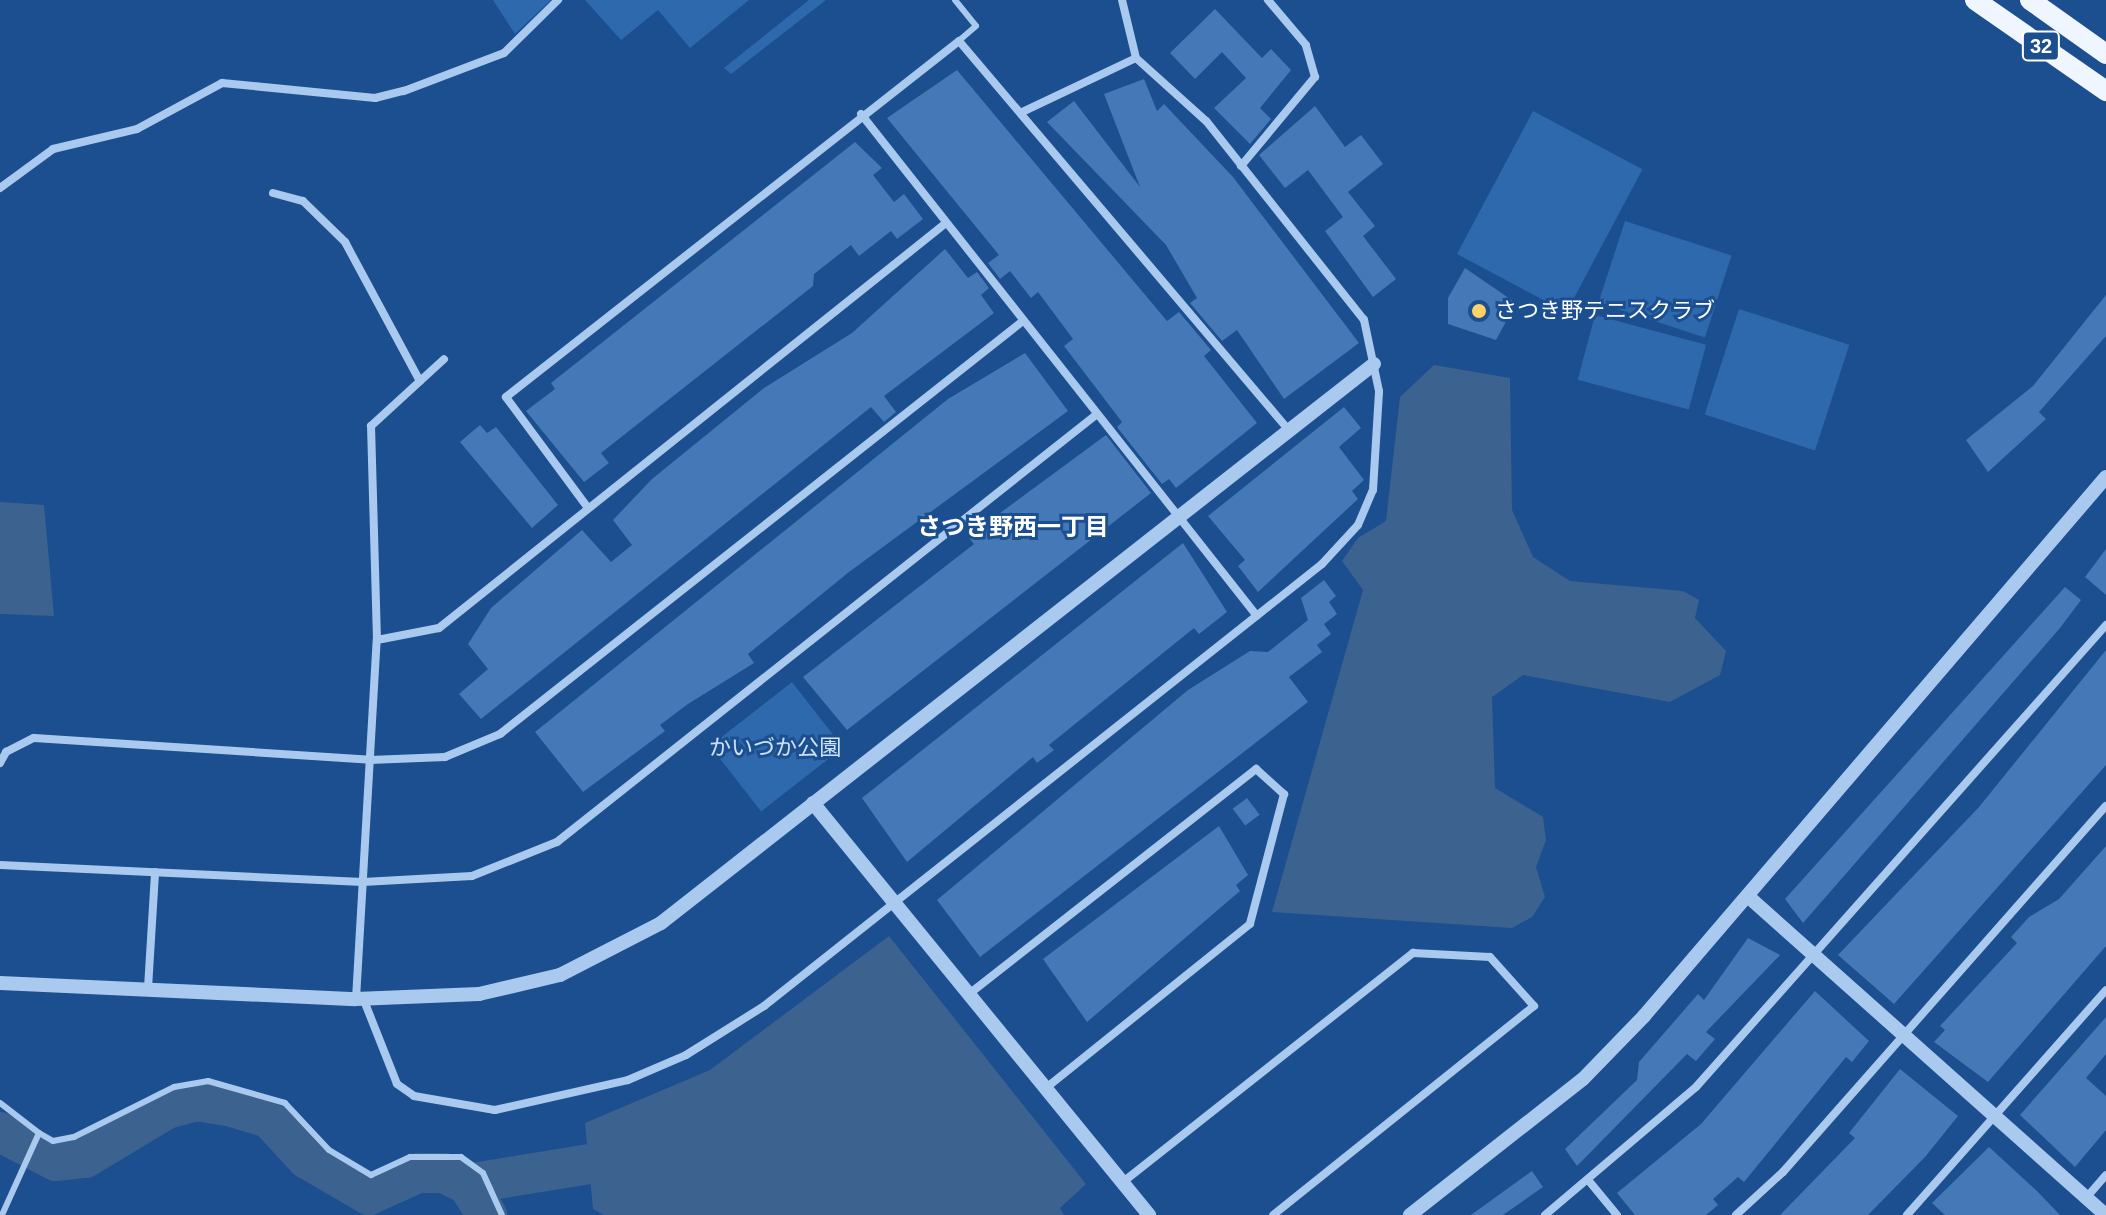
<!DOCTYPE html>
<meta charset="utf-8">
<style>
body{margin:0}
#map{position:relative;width:2106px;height:1215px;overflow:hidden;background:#1b4f8f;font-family:Arial,"Noto Sans JP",sans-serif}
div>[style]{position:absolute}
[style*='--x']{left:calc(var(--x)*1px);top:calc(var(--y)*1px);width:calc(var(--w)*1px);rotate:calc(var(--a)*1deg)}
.green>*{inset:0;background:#2e69ad;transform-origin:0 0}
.water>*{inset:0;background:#3c6290}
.river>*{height:40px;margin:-20px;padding:0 20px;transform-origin:20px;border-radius:20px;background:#3c6290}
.building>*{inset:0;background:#4478b7;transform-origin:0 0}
.service>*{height:6px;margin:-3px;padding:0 3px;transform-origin:3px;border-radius:3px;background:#a9c9ee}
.minor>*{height:8px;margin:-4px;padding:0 4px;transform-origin:4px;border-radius:4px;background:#a9c9ee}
.tertiary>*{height:14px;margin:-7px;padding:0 7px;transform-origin:7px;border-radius:7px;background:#a9c9ee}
.primary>*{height:20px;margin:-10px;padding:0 10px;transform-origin:10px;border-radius:10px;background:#f0f6ff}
.dots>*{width:22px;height:22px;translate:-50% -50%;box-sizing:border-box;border:4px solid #1b4f8f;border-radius:50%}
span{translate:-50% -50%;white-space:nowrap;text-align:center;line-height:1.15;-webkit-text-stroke:6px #1b4f8f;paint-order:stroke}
.shield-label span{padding:2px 6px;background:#1b4f8f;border:2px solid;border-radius:6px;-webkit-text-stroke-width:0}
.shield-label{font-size:20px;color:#fff;font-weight:700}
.poi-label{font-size:22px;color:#fff}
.left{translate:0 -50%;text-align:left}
.park-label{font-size:22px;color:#cfe3fa}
.neighbourhood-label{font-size:24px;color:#fff;font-weight:700}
</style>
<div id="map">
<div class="green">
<i style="clip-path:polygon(493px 0,551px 0,515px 34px)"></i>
<i style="clip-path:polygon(585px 0,749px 0,690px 48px,658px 10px,621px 40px)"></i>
<i style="clip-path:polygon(809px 0,826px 0,731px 74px,724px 68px)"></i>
<i style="left:1533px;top:111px;width:124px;height:162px;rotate:28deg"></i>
<i style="left:1625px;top:221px;width:112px;height:86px;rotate:18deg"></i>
<i style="left:1739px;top:309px;width:116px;height:111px;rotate:18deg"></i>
<i style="left:1595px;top:315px;width:115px;height:67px;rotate:15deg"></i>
<i style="left:792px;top:682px;width:83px;height:104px;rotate:52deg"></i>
</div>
<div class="water">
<i style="clip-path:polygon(1434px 365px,1510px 378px,1512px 510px,1533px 557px,1570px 581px,1683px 591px,1699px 600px,1695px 618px,1726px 651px,1720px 675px,1670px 702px,1523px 675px,1492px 697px,1495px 788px,1543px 817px,1546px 840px,1536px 867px,1545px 897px,1532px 917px,1512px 928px,1272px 912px,1363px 590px,1342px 561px,1358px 538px,1386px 521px,1400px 397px)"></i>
<i style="clip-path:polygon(0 502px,44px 505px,54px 616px,0 614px)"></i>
<i style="clip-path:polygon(889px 936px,1086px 1184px,1060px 1208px,1064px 1215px,604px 1215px,593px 1209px,585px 1123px,710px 1070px)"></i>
</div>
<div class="river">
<i style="--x:0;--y:1132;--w:63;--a:27.4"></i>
<i style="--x:56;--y:1161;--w:29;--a:-6"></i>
<i style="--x:85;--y:1158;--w:96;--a:-30.9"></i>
<i style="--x:167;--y:1109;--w:30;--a:-15"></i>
<i style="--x:196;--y:1101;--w:33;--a:9"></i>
<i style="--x:229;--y:1106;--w:42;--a:16.7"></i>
<i style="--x:269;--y:1118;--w:56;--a:47.2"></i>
<i style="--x:307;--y:1159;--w:72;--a:30.1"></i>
<i style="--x:369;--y:1195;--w:54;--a:-24.2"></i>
<i style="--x:418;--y:1173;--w:26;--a:0"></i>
<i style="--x:444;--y:1173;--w:25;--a:26"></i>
<i style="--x:467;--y:1184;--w:37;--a:57"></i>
<i style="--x:467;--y:1184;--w:124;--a:-9.3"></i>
</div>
<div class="building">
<i style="clip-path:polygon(1215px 9px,1262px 58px,1271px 49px,1291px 70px,1260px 108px,1271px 119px,1250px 144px,1214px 108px,1246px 78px,1222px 52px,1195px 79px,1170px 53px)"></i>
<i style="clip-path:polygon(957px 70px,1167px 321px,1179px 312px,1211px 350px,1204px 356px,1257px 423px,1176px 488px,1169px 479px,1162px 484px,1117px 427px,1122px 422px,1064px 346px,1073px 339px,1038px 292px,1031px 298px,1010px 271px,1000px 279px,988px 263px,999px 255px,887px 118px)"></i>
<i style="clip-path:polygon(1144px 79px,1157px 111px,1164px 104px,1233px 177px,1359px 343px,1284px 399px,1237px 330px,1222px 341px,1190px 303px,1197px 298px,1166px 245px,1047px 122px,1074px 101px,1140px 187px,1104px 94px)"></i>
<i style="clip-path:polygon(1315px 106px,1345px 147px,1361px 135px,1383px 164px,1348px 192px,1375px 226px,1363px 236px,1396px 279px,1373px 297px,1325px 231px,1343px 217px,1308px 170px,1285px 188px,1259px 155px)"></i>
<i style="clip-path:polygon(855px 142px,882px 168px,873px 175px,894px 202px,904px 194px,923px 219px,897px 239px,891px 231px,859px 256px,851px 245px,814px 274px,813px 286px,601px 453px,609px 463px,584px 482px,526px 411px,555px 389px,551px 383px)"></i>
<i style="clip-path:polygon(945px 249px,968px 278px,977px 272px,989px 288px,981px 295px,994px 313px,884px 396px,896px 412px,884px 422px,871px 407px,481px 719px,459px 694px,488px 669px,468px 644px,491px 608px,582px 530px,611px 562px,632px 545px,613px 520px,652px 479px,764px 388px,852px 333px)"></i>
<i style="clip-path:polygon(1465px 268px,1516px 303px,1496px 340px,1448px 324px,1448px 298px)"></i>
<i style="clip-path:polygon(2106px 295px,2106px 336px,2039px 412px,2046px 419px,1988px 472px,1966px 440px,2033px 386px)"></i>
<i style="clip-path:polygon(1025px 353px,1068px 411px,849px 572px,748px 654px,754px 663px,688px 704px,660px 725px,665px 731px,583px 792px,535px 732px,948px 399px)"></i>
<i style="clip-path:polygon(1344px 407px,1361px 428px,1339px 447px,1364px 480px,1352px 491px,1358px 499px,1258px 592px,1238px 566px,1245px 560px,1208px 516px)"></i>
<i style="clip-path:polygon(480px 425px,487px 433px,496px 427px,558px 505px,532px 528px,460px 442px)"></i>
<i style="clip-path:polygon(1106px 435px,1151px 493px,847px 730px,803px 677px,974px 544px,969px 538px,996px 516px)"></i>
<i style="clip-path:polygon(1183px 543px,1227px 612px,1199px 634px,1194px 628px,1049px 745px,1054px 750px,1037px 763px,1033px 757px,907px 862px,862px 798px)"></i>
<i style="clip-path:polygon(2106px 549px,2106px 595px,2085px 577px)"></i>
<i style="clip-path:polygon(1324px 580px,1336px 596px,1329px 602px,1337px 614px,1324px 624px,1331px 634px,1317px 645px,1322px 652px,1289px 677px,1308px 702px,980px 957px,937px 900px,1188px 690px,1250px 651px,1268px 652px,1308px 620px,1301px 598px)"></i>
<i style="clip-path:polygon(2065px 587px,2081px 600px,2060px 628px,1803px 923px,1785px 899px)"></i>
<i style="clip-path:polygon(2106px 650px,2106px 765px,1894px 1004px,1838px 955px,1979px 807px)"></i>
<i style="left:1247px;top:798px;width:21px;height:18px;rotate:53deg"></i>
<i style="clip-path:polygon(1219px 826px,1248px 875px,1236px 885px,1240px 891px,1087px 1022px,1043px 959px)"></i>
<i style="clip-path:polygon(2106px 846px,2106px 946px,1988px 1082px,1934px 1042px,1945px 1030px,1940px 1026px,2017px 943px,2011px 937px,2029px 917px,2059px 899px)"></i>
<i style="clip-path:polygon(1748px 938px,1780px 955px,1706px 1032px,1715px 1039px,1696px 1061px,1687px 1054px,1577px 1166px,1565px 1149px,1637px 1080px,1639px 1062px,1698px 994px,1704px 1000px)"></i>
<i style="clip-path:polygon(1815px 991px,1869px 1041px,1852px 1062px,1846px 1057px,1744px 1182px,1738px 1177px,1713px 1199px,1718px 1205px,1706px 1215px,1635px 1215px,1617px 1193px,1701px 1124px)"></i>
<i style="clip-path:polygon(2106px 1017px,2106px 1054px,2086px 1078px,2106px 1096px,2106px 1130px,2075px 1167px,2020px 1115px)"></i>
<i style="clip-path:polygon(1900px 1069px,1958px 1116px,1925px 1157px,1868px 1215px,1780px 1215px,1855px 1138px,1849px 1133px)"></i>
<i style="clip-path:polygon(1989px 1147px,2037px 1191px,2060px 1215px,1945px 1215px,1932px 1203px)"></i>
<i style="clip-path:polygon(1532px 1171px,1543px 1187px,1503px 1215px,1471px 1215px)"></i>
</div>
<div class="service">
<i style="--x:955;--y:0;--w:33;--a:51"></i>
<i style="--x:976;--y:26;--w:23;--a:139"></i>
<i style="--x:0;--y:1103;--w:49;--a:37.6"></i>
<i style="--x:39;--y:1133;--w:90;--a:114.3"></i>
<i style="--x:39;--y:1133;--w:16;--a:30"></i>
<i style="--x:53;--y:1141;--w:21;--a:-11"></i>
<i style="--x:74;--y:1137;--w:112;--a:-26.6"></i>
<i style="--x:174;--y:1087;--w:35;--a:-10"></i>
<i style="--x:208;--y:1081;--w:80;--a:15.9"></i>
<i style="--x:285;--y:1103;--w:64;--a:46.9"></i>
<i style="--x:329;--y:1150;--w:49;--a:30.8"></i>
<i style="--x:371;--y:1175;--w:43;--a:-24.8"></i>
<i style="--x:410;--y:1157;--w:51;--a:0"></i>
<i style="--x:461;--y:1157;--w:27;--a:36"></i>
<i style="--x:483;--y:1173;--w:46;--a:65.7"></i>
</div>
<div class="minor">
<i style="--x:1122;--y:0;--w:60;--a:76.4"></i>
<i style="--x:861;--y:114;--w:639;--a:51.73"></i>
<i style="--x:1241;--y:166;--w:116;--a:-50.3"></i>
<i style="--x:1315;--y:77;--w:33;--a:-106"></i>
<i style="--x:1306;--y:45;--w:59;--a:-130.2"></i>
<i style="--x:0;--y:188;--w:66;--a:-36.3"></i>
<i style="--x:53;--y:149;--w:86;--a:-13.4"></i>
<i style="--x:137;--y:129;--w:97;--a:-28.4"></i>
<i style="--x:222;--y:83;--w:154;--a:5.6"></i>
<i style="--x:375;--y:98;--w:30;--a:-14"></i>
<i style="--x:404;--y:91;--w:107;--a:-20.8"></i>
<i style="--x:504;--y:53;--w:76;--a:-44.5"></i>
<i style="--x:273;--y:193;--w:31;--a:15"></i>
<i style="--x:303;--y:201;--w:59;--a:44.3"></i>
<i style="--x:345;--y:242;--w:158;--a:61.7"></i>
<i style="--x:588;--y:508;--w:138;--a:-126.5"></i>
<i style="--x:506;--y:397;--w:576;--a:-38.16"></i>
<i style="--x:959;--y:41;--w:507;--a:49.72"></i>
<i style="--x:377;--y:640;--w:63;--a:-11"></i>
<i style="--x:439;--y:628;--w:649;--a:-38.62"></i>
<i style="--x:0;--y:763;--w:13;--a:-61"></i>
<i style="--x:6;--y:752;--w:31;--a:-27"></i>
<i style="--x:34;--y:738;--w:337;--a:3.7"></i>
<i style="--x:370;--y:760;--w:75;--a:-2.3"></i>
<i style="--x:445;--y:757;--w:60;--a:-22.7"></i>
<i style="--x:500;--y:734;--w:666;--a:-38.3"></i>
<i style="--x:0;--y:865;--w:363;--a:2.7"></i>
<i style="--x:363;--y:882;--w:109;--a:-3.2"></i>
<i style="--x:472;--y:876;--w:92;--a:-21.8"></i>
<i style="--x:557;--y:842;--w:689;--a:-38.4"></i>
<i style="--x:148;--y:988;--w:116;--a:-86.5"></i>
<i style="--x:969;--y:994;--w:365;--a:-38.1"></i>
<i style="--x:1256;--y:769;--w:38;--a:42"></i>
<i style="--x:1284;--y:794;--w:134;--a:104.7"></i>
<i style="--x:1250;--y:924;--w:262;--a:141.2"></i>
<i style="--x:363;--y:998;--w:92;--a:68.4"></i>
<i style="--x:397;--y:1084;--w:21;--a:35"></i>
<i style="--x:414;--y:1096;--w:82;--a:9.8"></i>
<i style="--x:495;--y:1110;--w:136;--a:-12.7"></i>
<i style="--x:628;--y:1080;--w:63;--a:-23.3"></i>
<i style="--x:686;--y:1055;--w:92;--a:-32.1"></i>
<i style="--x:764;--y:1006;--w:712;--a:-38.38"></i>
<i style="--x:1322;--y:564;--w:53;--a:-47.3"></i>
<i style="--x:1358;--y:525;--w:38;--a:-67"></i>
<i style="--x:1373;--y:490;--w:99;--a:-86.5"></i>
<i style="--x:1379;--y:391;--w:73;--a:-101.9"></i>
<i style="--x:1364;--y:320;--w:254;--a:-128.4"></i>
<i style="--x:1206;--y:121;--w:94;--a:-138"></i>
<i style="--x:1136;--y:58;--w:128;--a:154.6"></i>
<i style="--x:356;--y:999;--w:360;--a:-86.7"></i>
<i style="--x:377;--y:640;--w:214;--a:-91.6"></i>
<i style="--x:371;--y:426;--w:99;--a:-42.5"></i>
<i style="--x:1589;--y:1181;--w:44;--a:50.5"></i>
<i style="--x:1123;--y:1182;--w:370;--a:-38.3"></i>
<i style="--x:1413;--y:953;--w:77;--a:3"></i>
<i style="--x:1490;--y:957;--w:66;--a:48.1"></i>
<i style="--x:1534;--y:1006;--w:334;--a:141.3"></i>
<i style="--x:2086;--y:1198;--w:30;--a:-49"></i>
<i style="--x:1545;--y:1215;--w:198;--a:-40.3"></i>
<i style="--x:1696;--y:1087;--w:618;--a:-48.41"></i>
<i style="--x:1736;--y:1215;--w:64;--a:-42.5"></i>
<i style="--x:1783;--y:1172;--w:488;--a:-48.6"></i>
<i style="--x:1907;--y:1215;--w:300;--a:-48.5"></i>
</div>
<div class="tertiary">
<i style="--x:813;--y:803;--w:532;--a:50.8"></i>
<i style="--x:1751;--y:899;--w:475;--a:41.7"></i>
<i style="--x:0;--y:983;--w:356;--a:2.6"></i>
<i style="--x:356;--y:999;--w:123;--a:-2.3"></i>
<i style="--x:479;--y:994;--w:83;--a:-13.2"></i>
<i style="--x:560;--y:975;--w:114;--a:-27.2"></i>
<i style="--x:661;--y:923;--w:906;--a:-38.1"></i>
<i style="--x:1410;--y:1215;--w:220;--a:-38.2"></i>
<i style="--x:1583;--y:1079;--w:88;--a:-45.9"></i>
<i style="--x:1644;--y:1016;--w:710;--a:-49.4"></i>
</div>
<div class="primary">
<i style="--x:1975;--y:0;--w:160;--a:34.8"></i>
<i style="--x:2030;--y:0;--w:93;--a:35.4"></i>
</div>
<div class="dots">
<i style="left:1479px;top:311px;background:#ffd166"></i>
</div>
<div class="shield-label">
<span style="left:2041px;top:46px">32</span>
</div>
<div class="poi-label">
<span class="left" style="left:1495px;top:311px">さつき野テニスクラブ</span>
</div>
<div class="park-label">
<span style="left:775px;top:748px">かいづか公園</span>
</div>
<div class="neighbourhood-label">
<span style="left:1013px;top:527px">さつき野西一丁目</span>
</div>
</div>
